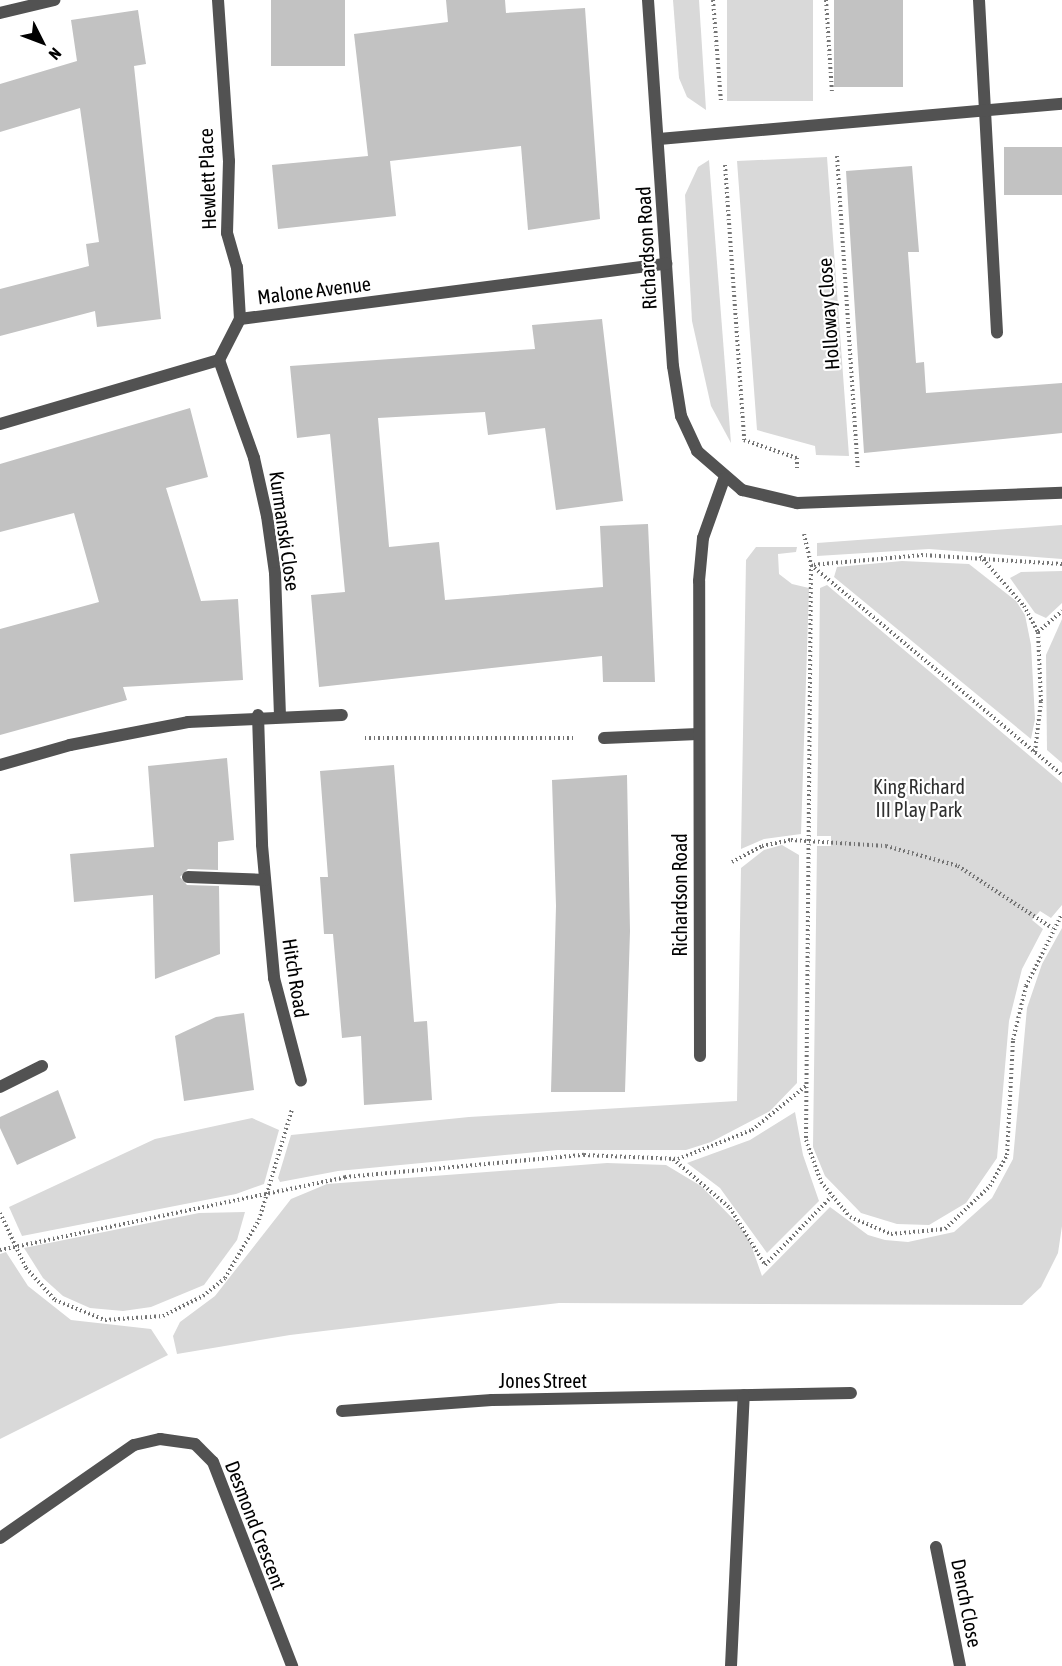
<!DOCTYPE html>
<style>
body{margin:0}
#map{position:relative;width:1062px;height:1666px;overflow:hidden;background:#fff;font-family:"Asap Condensed",sans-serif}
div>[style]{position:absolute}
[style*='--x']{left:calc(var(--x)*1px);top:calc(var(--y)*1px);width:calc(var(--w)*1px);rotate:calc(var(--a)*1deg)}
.green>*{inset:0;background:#d9d9d9;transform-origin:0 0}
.building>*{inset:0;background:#c2c2c2;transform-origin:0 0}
.path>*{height:4px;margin-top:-2px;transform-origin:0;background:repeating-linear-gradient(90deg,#747474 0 1.5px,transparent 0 4.5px)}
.lane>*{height:12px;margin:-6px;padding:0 6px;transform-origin:6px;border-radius:6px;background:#525252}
.street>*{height:12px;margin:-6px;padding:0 6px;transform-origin:6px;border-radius:6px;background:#525252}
span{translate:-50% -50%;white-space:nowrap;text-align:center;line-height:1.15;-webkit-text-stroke:4.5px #fff;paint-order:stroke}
.street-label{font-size:20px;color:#000}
.park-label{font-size:20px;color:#303030}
.north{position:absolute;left:12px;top:12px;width:60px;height:60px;-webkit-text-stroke:4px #fff;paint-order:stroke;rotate:132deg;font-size:16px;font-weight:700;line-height:24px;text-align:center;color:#000}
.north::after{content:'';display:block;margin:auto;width:21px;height:27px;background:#000;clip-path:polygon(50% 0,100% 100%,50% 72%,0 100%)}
</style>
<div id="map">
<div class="green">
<i style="clip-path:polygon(673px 0,699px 0,706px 110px,687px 97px,679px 78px)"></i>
<i style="left:727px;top:0;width:86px;height:101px"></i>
<i style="clip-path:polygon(827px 157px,849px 456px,816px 455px,815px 446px,757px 430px,737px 161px)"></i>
<i style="clip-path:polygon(709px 160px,731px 443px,711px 406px,692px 321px,685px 195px,698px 167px)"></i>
<i style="clip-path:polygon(1062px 525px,1062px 559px,929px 549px,817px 556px,817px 543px)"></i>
<i style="clip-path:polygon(756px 547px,797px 547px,796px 552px,778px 554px,779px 574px,792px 584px,809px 588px,801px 834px,764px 839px,741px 849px,746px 560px)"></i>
<i style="clip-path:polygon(902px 561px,969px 564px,1016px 601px,1025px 615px,1031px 645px,1035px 719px,1031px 739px,834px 577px,837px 567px)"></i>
<i style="clip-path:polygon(1062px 571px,1062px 603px,1046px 618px,1035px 613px,1010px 578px,1021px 572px)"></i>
<i style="clip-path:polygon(827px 585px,1062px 783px,1062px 905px,1051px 918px,1040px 911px,1032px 920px,1043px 929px,1022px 969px,1009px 1021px,997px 1158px,966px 1203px,929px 1225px,897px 1224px,861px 1213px,825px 1176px,813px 1147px,817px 846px,831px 846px,831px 836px,817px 836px,820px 588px)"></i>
<i style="clip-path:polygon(1062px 619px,1062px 763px,1047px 750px,1046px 655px)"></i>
<i style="clip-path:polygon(782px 845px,799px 855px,797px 1083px,770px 1111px,711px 1142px,686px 1150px,558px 1150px,338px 1171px,280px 1182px,278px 1178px,291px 1135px,469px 1117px,737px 1101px,741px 868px,764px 850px)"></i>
<i style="clip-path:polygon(1062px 928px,1062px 1226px,1058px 1253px,1041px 1287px,1022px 1305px,559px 1303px,290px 1335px,177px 1354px,173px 1336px,180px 1322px,215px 1296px,291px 1199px,327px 1184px,607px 1163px,666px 1165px,701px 1186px,738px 1224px,750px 1242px,762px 1276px,830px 1207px,868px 1235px,885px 1240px,908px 1242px,954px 1232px,992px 1198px,1013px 1159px,1027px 1008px,1042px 964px)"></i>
<i style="clip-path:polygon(795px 1112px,803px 1155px,819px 1201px,767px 1253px,720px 1188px,687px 1163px,750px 1140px)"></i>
<i style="clip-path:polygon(252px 1118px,279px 1130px,264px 1184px,236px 1194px,22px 1236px,9px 1207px,155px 1139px)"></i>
<i style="clip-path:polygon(245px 1212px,237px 1240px,204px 1285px,151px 1307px,123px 1311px,90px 1308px,63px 1296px,43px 1278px,24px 1248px,199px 1213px)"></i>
<i style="clip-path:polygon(6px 1252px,28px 1286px,71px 1320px,151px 1329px,168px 1355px,0 1439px,0 1254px)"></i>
</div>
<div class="building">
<i style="left:271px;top:0;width:74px;height:66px"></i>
<i style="clip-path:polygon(446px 0,505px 0,506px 13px,585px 8px,600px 219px,528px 230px,521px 146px,390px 161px,396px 216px,278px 229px,272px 165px,368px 156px,354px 34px,448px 22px)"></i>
<i style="left:834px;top:0;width:69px;height:87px"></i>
<i style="clip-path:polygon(138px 10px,146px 64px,134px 66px,161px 319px,97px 327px,95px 311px,0 336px,0 289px,89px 266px,86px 244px,99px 242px,80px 108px,0 132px,0 84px,77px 61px,71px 20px)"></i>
<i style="left:1062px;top:147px;width:48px;height:58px;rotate:90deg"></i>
<i style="clip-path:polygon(912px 166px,919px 252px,908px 252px,916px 363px,924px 362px,926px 393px,1062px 383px,1062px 433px,864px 453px,846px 171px)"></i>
<i style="clip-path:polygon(602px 319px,623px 501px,556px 510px,545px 428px,488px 435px,485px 412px,378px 418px,389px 547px,439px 542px,445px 600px,603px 587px,600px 526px,648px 524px,655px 682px,603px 682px,602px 656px,319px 687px,311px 595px,345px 592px,330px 434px,297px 438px,290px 366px,535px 349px,532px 325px)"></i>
<i style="clip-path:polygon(190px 408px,208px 477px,166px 488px,201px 601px,238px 599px,243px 680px,123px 687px,127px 700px,0 735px,0 629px,99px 602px,74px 513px,0 532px,0 464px)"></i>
<i style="clip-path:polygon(227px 758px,234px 840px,218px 842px,218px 870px,188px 869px,180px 877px,187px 885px,219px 886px,220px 954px,155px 979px,153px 895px,74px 902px,70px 854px,154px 847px,148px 766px)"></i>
<i style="clip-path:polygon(394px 765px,414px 1022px,427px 1021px,432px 1100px,364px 1105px,361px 1036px,342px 1038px,333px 934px,324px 934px,320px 877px,328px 877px,320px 771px)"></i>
<i style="clip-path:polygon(627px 775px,630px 931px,625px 1092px,551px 1092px,556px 906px,552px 780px)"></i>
<i style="clip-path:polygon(244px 1013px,254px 1090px,184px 1101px,175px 1036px,216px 1017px)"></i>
<i style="clip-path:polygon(58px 1090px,76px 1138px,17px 1165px,0 1128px,0 1117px)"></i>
</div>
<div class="path">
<i style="--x:713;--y:0;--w:101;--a:85.5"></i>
<i style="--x:826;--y:0;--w:92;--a:86.3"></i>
<i style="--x:837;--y:156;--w:314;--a:86.2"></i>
<i style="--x:725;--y:165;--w:276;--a:86"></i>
<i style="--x:744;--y:440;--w:56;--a:18.8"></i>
<i style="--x:797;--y:458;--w:13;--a:90"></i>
<i style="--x:804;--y:534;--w:32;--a:77"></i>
<i style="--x:811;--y:565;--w:327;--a:39.9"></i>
<i style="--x:980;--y:556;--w:67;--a:48.7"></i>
<i style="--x:1024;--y:606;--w:30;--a:62"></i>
<i style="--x:1062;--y:564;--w:139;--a:-176.3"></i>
<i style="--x:923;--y:555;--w:112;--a:174.9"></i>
<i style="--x:811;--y:565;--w:575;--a:90.5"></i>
<i style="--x:806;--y:1140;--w:45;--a:70.3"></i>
<i style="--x:821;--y:1182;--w:45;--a:50.4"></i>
<i style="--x:850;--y:1217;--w:44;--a:22.5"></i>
<i style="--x:891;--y:1234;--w:54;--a:-5.3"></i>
<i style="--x:945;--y:1229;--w:62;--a:-43.7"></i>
<i style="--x:990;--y:1186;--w:35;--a:-61"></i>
<i style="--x:1007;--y:1155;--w:115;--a:-87"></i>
<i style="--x:1013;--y:1040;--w:56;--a:-76.5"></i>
<i style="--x:1026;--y:986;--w:80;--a:-63.4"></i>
<i style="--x:365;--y:738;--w:209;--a:0"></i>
<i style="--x:1035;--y:752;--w:51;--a:-83.3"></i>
<i style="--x:1041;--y:701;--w:69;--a:-92.5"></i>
<i style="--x:1038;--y:632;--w:32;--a:-41"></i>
<i style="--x:732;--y:862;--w:34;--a:-28"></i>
<i style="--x:762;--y:846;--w:30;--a:-12"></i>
<i style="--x:791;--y:840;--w:95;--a:3.6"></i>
<i style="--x:886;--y:846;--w:75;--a:15.5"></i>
<i style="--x:958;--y:866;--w:113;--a:33.4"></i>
<i style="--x:673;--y:1159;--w:75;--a:40.7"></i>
<i style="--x:730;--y:1208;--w:67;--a:58.4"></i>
<i style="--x:765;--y:1265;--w:95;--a:-45.9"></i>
<i style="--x:0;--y:1213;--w:61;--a:64.7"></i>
<i style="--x:26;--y:1268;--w:43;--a:47.8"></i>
<i style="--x:55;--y:1300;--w:54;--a:21.8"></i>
<i style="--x:105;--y:1320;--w:58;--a:-3.9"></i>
<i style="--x:163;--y:1316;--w:45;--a:-26.6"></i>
<i style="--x:203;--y:1296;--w:28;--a:-39"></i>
<i style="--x:225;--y:1278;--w:67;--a:-59.6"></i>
<i style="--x:259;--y:1220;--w:116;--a:-73.4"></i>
<i style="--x:0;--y:1250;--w:353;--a:-11.9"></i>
<i style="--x:345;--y:1177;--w:240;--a:-5.3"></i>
<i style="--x:584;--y:1155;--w:94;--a:2.4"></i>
<i style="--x:678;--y:1159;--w:79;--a:-21.4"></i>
<i style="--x:752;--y:1130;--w:70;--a:-39.2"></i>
</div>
<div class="lane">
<i style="--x:979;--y:0;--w:333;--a:86.9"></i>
</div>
<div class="street">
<i style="--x:218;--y:0;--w:161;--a:86.1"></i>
<i style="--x:229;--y:161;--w:72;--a:91.6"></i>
<i style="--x:227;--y:233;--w:35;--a:74"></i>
<i style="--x:237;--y:267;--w:52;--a:86.7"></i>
<i style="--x:648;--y:0;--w:367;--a:86.1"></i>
<i style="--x:673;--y:366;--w:51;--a:80.9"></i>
<i style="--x:681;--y:416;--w:38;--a:65"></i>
<i style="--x:697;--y:451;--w:60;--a:40.9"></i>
<i style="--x:742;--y:490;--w:57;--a:13.3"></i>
<i style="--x:797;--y:503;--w:265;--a:-2.2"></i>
<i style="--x:0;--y:13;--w:56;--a:-13.5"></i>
<i style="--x:659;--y:139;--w:405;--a:-5"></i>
<i style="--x:219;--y:360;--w:104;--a:70.3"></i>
<i style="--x:254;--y:458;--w:59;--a:77.4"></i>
<i style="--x:267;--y:516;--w:58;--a:82"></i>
<i style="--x:275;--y:573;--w:142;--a:88"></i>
<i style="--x:0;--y:424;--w:228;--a:-16.3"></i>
<i style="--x:219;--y:360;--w:46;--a:-62.9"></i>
<i style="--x:240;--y:319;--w:430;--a:-7.4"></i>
<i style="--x:258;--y:715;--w:130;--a:88.2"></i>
<i style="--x:262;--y:845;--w:134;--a:84.8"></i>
<i style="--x:274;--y:978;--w:106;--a:75.3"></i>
<i style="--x:604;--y:738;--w:94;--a:-2.4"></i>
<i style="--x:0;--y:765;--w:73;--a:-15.9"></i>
<i style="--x:70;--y:745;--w:120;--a:-11"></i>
<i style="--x:188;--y:722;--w:154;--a:-2.6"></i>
<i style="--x:188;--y:877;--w:77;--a:2.2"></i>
<i style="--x:700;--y:1056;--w:475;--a:-90.1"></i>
<i style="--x:699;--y:581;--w:43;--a:-84.7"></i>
<i style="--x:703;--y:538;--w:63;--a:-70.4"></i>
<i style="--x:0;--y:1087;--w:47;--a:-26.6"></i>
<i style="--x:342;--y:1411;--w:150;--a:-4.2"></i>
<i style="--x:492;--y:1400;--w:359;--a:-1.1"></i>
<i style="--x:0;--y:1538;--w:163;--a:-34.8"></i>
<i style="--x:134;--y:1445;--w:27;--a:-13"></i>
<i style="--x:160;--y:1439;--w:35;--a:8"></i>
<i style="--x:195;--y:1444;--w:25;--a:45"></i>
<i style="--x:213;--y:1462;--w:219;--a:68.8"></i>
<i style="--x:936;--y:1547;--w:121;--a:78.6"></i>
<i style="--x:731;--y:1666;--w:271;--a:-87.3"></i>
</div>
<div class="street-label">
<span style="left:207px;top:179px;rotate:-92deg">Hewlett Place</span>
<span style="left:646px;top:248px;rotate:-93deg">Richardson Road</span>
<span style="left:314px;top:290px;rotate:-7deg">Malone Avenue</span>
<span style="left:828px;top:314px;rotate:-94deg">Holloway Close</span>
<span style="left:285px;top:531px;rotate:82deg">Kurmanski Close</span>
<span style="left:679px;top:895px;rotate:-90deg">Richardson Road</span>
<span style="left:296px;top:978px;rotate:81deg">Hitch Road</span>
<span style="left:543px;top:1380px">Jones Street</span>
<span style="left:256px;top:1525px;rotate:69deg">Desmond Crescent</span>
<span style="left:967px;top:1603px;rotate:79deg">Dench Close</span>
</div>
<div class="park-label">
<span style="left:919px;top:798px">King Richard<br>III Play Park</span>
</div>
<div class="north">N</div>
</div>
